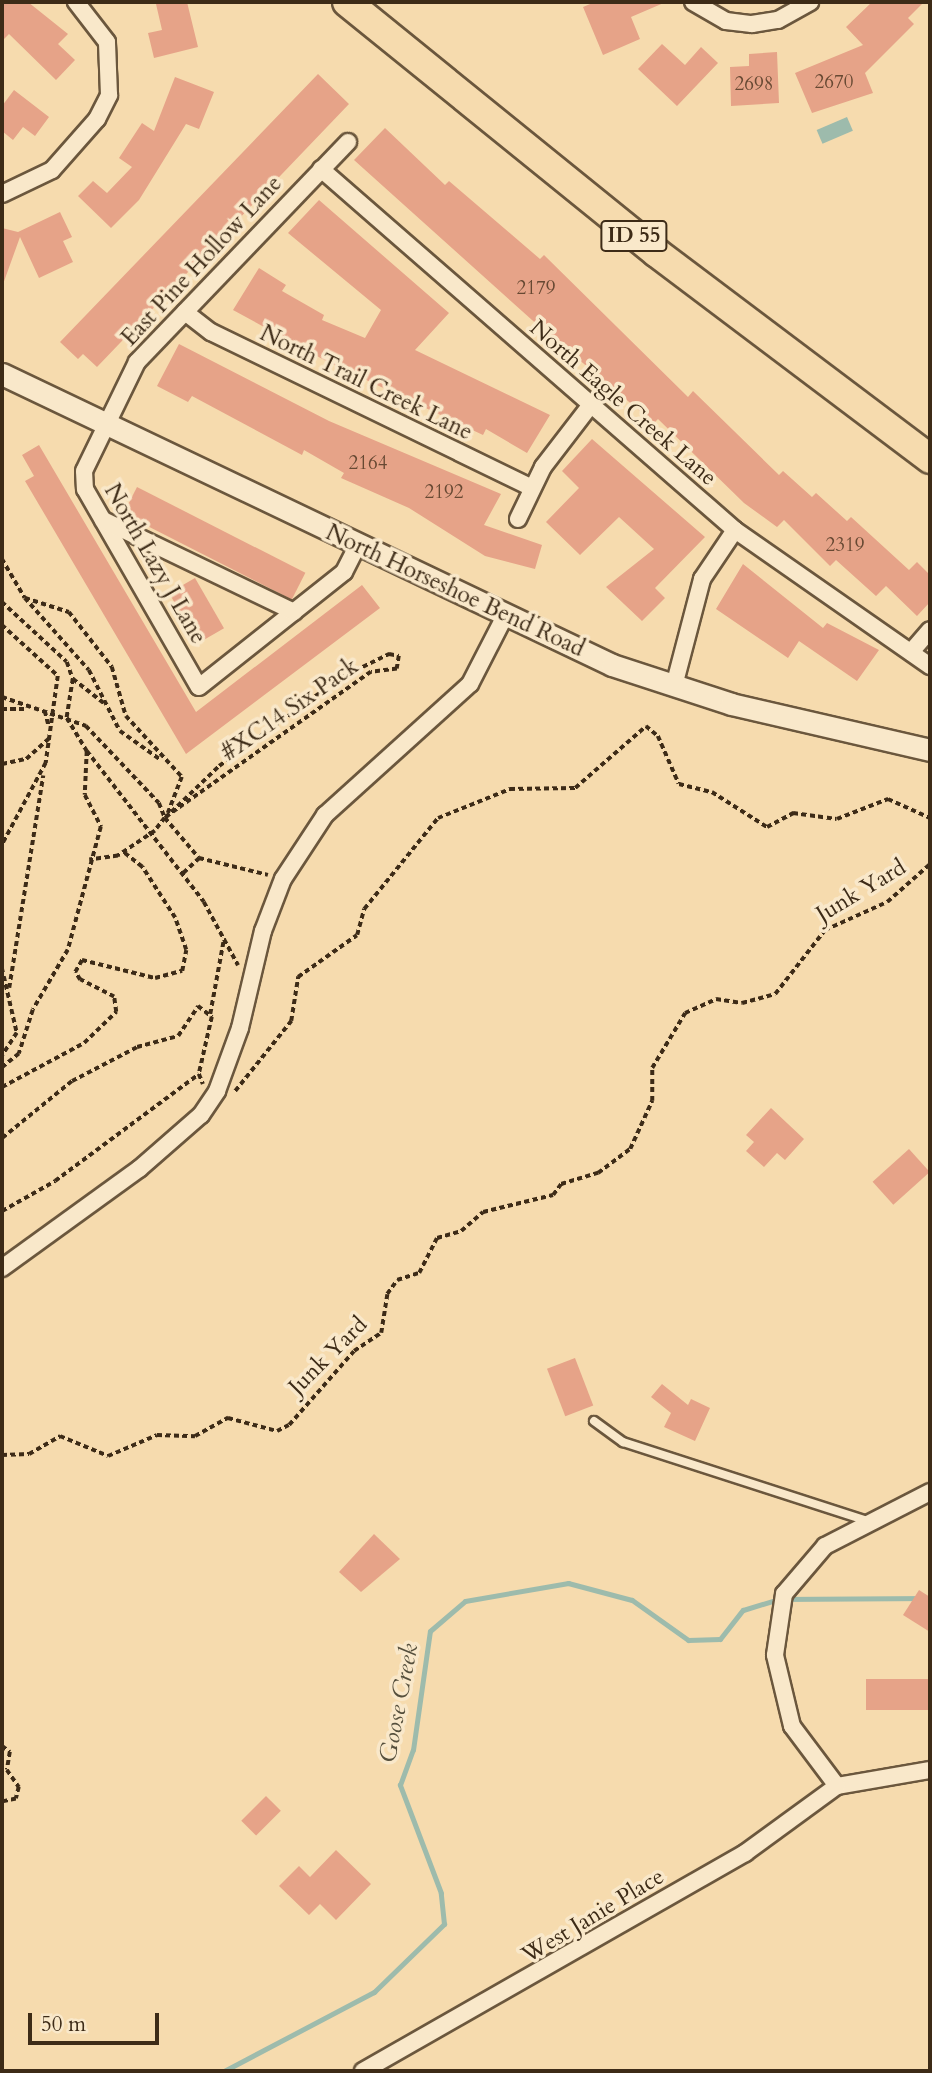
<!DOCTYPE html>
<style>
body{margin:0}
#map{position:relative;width:932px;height:2073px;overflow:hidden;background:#f6dbae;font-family:Cardo,serif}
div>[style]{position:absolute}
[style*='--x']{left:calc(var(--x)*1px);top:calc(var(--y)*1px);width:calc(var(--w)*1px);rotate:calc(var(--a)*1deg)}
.water>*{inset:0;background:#9dbbac;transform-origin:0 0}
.stream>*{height:5px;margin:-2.5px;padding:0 2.5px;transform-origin:2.5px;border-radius:2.5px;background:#9dbbac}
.building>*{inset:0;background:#e6a388;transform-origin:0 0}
.path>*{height:3.5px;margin-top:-1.75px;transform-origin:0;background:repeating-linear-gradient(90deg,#3d2b17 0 5px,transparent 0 8.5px)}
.roads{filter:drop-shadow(2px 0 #6b573d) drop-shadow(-2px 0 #6b573d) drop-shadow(0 2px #6b573d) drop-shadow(0 -2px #6b573d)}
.lane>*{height:8px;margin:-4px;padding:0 4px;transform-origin:4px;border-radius:4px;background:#f9e8ca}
.street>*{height:16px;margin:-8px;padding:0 8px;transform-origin:8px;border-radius:8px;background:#f9e8ca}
.secondary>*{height:21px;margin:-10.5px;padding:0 10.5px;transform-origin:10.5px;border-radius:10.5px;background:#f9e8ca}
.highway>*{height:28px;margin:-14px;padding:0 14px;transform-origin:14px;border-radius:14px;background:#f6dbae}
span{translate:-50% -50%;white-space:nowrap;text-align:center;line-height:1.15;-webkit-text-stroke:7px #f9e8ca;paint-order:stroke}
.number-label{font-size:19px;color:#674933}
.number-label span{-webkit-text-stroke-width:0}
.shield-label span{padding:2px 5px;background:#f9e8ca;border:2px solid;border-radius:5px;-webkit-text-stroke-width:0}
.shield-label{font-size:21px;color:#3d2b17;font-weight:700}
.street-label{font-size:23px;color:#3d2b17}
.water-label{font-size:24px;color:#554f3c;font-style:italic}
.frame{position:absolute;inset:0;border:4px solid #3d2b17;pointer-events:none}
.scale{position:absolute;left:28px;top:2013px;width:131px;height:32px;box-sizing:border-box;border:4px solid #3d2b17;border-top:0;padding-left:9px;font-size:21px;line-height:24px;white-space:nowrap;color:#3d2b17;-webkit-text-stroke:5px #f9e8ca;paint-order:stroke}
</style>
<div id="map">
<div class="water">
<i style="left:847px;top:117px;width:15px;height:33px;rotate:67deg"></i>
</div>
<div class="stream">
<i style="--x:224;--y:2071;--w:170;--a:-27.8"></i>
<i style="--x:374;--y:1992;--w:98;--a:-44.2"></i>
<i style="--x:444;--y:1924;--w:31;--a:-96"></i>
<i style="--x:441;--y:1893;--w:116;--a:-110.8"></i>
<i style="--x:400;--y:1785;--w:37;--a:-70"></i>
<i style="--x:413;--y:1750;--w:120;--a:-81.9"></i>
<i style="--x:430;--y:1631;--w:46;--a:-40.6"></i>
<i style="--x:465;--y:1601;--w:105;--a:-9.9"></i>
<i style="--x:568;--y:1583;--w:66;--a:14.9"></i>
<i style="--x:632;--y:1600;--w:69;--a:35.5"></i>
<i style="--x:688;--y:1640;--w:32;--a:-2"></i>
<i style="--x:720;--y:1639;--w:37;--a:-52"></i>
<i style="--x:743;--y:1610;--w:39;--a:-17"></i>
<i style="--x:780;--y:1599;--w:150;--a:-0.4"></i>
</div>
<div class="building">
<i style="clip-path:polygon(2px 2px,28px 2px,68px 34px,58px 44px,75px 60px,56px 80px,9px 34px,2px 41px)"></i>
<i style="clip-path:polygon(187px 2px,198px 47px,154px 58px,148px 33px,162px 30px,156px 4px)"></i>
<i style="clip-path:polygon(595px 2px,666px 2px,631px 17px,640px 39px,603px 55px,583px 7px)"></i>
<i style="clip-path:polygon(872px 2px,924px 2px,908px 18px,914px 24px,865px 73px,873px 93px,812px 113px,795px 73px,863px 45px,846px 27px)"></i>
<i style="clip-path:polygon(662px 44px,685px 65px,701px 47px,718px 63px,677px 106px,638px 69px)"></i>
<i style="clip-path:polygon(777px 52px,779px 103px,731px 106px,730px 67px,749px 66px,749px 54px)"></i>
<i style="clip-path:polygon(318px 74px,349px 104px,97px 367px,83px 354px,78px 359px,60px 342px)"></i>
<i style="clip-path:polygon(175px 77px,214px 92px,199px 129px,186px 124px,139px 200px,111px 228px,78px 196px,93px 181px,107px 193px,132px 167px,119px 158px,142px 123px,154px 131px)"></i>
<i style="clip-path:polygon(14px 90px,49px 117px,35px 136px,23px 127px,13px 140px,2px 131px,2px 106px)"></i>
<i style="clip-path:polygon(385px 128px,445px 185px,449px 181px,540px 259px,544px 255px,688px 397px,693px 391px,779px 475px,783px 471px,812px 497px,816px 493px,847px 521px,851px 517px,909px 570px,917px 562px,930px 575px,930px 602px,917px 616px,886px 586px,876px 596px,836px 560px,830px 566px,784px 520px,777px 527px,744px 503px,658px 419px,654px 423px,532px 320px,354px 160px)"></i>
<i style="clip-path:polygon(319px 200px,449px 313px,415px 350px,550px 415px,527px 453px,486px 429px,483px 435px,326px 361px,233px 310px,259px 268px,286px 285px,282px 291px,324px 315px,322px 320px,365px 338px,381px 310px,288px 233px)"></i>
<i style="clip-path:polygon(60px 212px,72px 237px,63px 241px,73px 262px,39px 278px,20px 237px,2px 287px,2px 228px,18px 232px)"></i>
<i style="clip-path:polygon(179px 344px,329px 421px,501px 494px,484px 525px,542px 545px,535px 569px,485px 556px,409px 508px,341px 478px,344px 473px,304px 450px,302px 455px,192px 396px,188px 402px,157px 386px)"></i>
<i style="clip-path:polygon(592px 439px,705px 537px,655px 588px,665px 598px,642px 621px,606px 587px,654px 549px,619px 517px,580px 555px,546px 522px,579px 488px,562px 471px)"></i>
<i style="clip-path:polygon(39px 445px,196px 712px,362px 585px,380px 608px,186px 754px,25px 481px,34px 476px,22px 455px)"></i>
<i style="left:137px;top:487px;width:189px;height:30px;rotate:27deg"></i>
<i style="clip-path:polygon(743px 564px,823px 628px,827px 623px,879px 650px,857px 681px,799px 641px,788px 658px,716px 609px)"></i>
<i style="left:195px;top:578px;width:58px;height:30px;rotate:60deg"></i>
<i style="clip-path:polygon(771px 1108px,804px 1139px,785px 1160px,777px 1153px,764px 1167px,746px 1151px,754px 1142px,746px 1135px)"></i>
<i style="left:909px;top:1149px;width:31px;height:49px;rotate:48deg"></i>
<i style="left:575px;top:1358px;width:51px;height:30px;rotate:69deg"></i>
<i style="clip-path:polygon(662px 1384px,688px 1405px,691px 1399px,710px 1408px,695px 1441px,664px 1427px,671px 1413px,651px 1397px)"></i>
<i style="clip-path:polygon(374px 1534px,400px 1559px,361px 1592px,339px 1572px)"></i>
<i style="clip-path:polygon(919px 1590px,930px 1597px,930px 1632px,903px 1615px)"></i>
<i style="left:930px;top:1679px;width:31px;height:64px;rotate:90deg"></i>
<i style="left:266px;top:1796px;width:21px;height:35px;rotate:45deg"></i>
<i style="clip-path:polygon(336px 1850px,371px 1884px,336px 1920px,320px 1904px,309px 1915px,279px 1886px,299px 1866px,310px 1877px)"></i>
</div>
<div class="path">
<i style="--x:2;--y:559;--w:45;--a:59.5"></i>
<i style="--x:25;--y:598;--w:46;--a:17.7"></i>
<i style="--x:69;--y:612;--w:70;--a:52"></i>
<i style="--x:112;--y:667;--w:51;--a:74.1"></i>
<i style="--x:126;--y:716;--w:83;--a:47.4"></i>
<i style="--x:182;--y:777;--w:39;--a:111"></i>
<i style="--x:25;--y:598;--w:96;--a:48.4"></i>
<i style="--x:89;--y:670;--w:68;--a:63.1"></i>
<i style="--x:120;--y:731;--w:50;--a:35.3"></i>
<i style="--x:2;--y:602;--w:88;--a:42.7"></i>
<i style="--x:67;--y:662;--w:18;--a:71"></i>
<i style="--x:73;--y:679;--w:39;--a:99"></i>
<i style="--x:67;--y:718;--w:39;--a:59"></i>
<i style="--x:87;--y:751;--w:44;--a:92.6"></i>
<i style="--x:85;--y:795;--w:36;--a:63"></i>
<i style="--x:101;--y:827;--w:127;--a:105"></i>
<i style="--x:68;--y:950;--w:69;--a:120.3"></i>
<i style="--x:33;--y:1010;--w:46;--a:107.7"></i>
<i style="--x:19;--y:1054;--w:22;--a:141"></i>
<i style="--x:2;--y:625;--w:76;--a:42.3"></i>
<i style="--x:58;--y:676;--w:88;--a:97.9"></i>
<i style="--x:46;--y:763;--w:93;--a:118.2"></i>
<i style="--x:389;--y:654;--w:10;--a:11"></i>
<i style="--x:399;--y:656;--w:13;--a:99"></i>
<i style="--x:397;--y:669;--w:26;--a:173"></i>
<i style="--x:371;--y:672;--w:252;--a:144.7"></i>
<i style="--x:165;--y:818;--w:75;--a:-43.9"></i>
<i style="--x:219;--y:766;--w:150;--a:-36"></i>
<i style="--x:340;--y:678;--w:55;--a:-26.1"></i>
<i style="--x:73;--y:679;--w:41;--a:38"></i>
<i style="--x:2;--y:697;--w:89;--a:19"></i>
<i style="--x:86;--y:726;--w:106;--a:46.5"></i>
<i style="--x:159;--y:803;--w:16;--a:68"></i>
<i style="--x:165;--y:818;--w:16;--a:128"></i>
<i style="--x:155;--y:831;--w:45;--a:146"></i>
<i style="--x:118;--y:856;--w:29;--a:172"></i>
<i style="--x:2;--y:709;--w:22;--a:0"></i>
<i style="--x:45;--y:711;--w:16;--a:76"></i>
<i style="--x:87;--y:751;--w:191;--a:52.2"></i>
<i style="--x:204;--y:902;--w:72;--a:61.6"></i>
<i style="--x:2;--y:764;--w:25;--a:-12"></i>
<i style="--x:26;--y:759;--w:31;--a:-42"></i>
<i style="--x:165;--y:818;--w:52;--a:49.6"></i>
<i style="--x:199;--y:858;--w:71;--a:13.8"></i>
<i style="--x:183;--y:873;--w:22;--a:-43"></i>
<i style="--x:2;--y:968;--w:67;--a:77"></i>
<i style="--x:17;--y:1033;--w:27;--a:123"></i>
<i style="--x:9;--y:988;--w:215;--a:-80.9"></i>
<i style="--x:210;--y:1014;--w:77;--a:-79.6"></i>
<i style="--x:2;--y:1087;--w:93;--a:-28.2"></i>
<i style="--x:84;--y:1043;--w:45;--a:-44.1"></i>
<i style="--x:116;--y:1012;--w:15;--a:-98"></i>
<i style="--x:114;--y:997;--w:38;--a:-153"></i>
<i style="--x:80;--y:980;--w:9;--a:-122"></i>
<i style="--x:75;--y:972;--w:14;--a:-60"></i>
<i style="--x:82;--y:960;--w:75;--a:13.9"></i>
<i style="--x:155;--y:978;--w:28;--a:-15"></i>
<i style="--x:182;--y:971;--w:21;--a:-79"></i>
<i style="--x:186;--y:950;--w:34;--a:-109"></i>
<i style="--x:175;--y:918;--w:61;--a:-122.9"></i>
<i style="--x:142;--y:867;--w:24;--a:-142"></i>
<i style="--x:235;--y:1091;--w:90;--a:-51.3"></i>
<i style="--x:291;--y:1021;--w:45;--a:-81"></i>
<i style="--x:298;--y:977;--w:72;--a:-35.4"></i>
<i style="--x:357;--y:935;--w:27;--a:-75"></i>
<i style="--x:364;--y:909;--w:117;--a:-50.9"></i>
<i style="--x:438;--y:818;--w:78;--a:-21.9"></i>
<i style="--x:510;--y:789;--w:65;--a:-0.9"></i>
<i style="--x:575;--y:788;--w:94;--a:-41.1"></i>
<i style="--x:646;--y:726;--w:16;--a:40"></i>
<i style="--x:658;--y:736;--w:52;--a:66.4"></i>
<i style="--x:679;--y:784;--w:34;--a:14"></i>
<i style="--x:712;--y:792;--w:65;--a:32.5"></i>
<i style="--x:767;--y:827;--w:30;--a:-28"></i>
<i style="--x:793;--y:813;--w:44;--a:7.8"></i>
<i style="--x:837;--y:819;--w:55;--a:-21.4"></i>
<i style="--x:888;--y:799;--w:46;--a:24.3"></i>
<i style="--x:2;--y:1138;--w:90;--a:-39.2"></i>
<i style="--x:72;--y:1081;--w:73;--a:-27.6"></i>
<i style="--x:137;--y:1047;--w:42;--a:-15"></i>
<i style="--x:178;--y:1036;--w:36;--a:-56"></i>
<i style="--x:198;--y:1006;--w:18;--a:38"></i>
<i style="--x:212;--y:1017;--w:58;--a:102.8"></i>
<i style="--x:199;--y:1074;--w:11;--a:68"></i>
<i style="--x:2;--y:1211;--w:61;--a:-29.5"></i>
<i style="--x:55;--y:1181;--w:179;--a:-36.6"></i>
<i style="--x:2;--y:1455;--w:27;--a:-2"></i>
<i style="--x:29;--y:1454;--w:36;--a:-30"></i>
<i style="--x:60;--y:1436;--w:52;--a:22.6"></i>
<i style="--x:108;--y:1456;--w:53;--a:-23.2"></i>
<i style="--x:157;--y:1435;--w:38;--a:2"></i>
<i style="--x:195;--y:1436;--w:38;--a:-29"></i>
<i style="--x:228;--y:1418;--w:51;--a:14.9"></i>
<i style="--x:277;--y:1431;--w:13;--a:-27"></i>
<i style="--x:289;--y:1425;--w:98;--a:-48.7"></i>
<i style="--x:354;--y:1351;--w:32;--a:-34"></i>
<i style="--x:381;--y:1333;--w:39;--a:-81"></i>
<i style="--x:387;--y:1294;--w:17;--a:-54"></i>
<i style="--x:397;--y:1280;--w:23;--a:-18"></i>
<i style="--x:419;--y:1273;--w:39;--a:-63"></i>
<i style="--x:437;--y:1238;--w:25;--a:-16"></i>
<i style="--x:461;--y:1231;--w:29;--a:-41"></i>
<i style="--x:483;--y:1212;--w:72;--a:-13.7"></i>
<i style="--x:553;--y:1195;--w:14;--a:-54"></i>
<i style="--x:561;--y:1184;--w:39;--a:-17"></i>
<i style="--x:598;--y:1173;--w:40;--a:-37"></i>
<i style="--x:630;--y:1149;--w:53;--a:-65.4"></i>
<i style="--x:652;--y:1101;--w:33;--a:-90"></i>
<i style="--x:652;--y:1068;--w:64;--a:-59"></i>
<i style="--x:685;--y:1013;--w:34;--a:-24"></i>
<i style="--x:716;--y:999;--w:26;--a:9"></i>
<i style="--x:742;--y:1003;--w:34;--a:-15"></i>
<i style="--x:775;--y:994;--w:81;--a:-52"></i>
<i style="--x:825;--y:930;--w:68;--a:-24.3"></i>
<i style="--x:887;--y:902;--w:57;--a:-41.5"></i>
<i style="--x:2;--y:1746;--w:10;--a:37"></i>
<i style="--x:10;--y:1752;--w:18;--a:99"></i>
<i style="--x:7;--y:1770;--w:21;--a:55"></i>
<i style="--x:19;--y:1787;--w:12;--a:104"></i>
<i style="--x:16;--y:1799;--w:14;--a:168"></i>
</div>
<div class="roads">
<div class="lane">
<i style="--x:594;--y:1421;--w:36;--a:36"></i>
<i style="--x:623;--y:1442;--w:257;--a:17.9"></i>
</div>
<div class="street">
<i style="--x:693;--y:2;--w:38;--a:30"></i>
<i style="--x:726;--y:21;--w:26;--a:7"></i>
<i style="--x:752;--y:24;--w:26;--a:-9"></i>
<i style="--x:778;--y:20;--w:37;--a:-29"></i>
<i style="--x:348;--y:142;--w:305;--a:133.8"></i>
<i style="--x:137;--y:362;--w:121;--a:115.9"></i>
<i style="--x:84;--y:471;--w:18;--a:87"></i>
<i style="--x:85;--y:489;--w:228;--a:60.1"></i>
<i style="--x:199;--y:687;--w:185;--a:-38.4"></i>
<i style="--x:344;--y:572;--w:29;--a:-63"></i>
<i style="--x:321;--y:169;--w:549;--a:41.09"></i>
<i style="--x:735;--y:530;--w:238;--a:34.9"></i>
<i style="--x:2;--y:194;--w:55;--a:-25.6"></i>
<i style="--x:52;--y:170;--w:68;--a:-48.6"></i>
<i style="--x:97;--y:119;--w:27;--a:-63"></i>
<i style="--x:109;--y:95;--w:53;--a:-92.2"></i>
<i style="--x:107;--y:42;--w:51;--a:-127.8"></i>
<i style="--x:185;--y:312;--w:33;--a:38"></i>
<i style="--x:211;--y:332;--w:357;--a:25.9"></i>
<i style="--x:518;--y:519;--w:58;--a:-64.3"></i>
<i style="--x:543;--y:467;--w:77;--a:-52.4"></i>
<i style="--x:103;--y:520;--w:212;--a:25.7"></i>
<i style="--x:911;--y:652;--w:29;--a:-49"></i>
<i style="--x:674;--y:686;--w:111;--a:-75.3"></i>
<i style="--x:702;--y:579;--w:59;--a:-56"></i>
<i style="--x:2;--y:1268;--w:169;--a:-35.9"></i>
<i style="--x:139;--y:1169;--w:82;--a:-41.1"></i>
<i style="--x:201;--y:1115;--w:29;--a:-56"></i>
<i style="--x:217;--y:1091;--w:67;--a:-69.9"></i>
<i style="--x:240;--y:1028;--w:100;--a:-76.7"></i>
<i style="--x:263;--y:931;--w:56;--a:-69"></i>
<i style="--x:283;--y:879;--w:77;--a:-56.7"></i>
<i style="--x:325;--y:815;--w:195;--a:-42.1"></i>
<i style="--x:470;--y:684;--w:76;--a:-62.8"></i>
<i style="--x:837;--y:1786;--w:75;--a:-126.9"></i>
<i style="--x:792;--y:1726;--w:73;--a:-103.5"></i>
<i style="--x:775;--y:1655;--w:62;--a:-81.6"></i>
<i style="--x:784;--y:1594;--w:63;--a:-49.5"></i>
<i style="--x:825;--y:1546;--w:118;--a:-27.2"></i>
<i style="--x:837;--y:1786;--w:94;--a:-9.8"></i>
<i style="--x:363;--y:2071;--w:440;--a:-29.7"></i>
<i style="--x:745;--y:1853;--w:114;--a:-36.1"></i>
</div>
<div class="secondary">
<i style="--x:2;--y:374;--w:676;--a:25.5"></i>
<i style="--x:612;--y:665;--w:125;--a:18.1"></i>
<i style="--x:731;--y:704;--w:204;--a:13"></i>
</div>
<div class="highway">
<i style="--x:347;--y:2;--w:399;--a:39"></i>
<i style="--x:657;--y:253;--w:342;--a:37"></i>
</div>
</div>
<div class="number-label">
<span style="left:834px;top:83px">2670</span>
<span style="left:754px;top:85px">2698</span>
<span style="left:536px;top:289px">2179</span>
<span style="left:368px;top:464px">2164</span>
<span style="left:444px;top:493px">2192</span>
<span style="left:845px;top:546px">2319</span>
</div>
<div class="shield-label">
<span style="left:634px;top:236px">ID 55</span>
</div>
<div class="street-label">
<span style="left:202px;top:261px;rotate:-47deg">East Pine Hollow Lane</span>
<span style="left:366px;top:383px;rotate:26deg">North Trail Creek Lane</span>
<span style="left:623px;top:403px;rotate:41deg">North Eagle Creek Lane</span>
<span style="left:155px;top:564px;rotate:60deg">North Lazy J Lane</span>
<span style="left:455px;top:591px;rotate:25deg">North Horseshoe Bend Road</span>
<span style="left:290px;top:710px;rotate:-35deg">#XC14 Six Pack</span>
<span style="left:861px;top:891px;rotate:-31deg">Junk Yard</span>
<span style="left:328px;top:1356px;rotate:-45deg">Junk Yard</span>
<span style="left:593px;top:1916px;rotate:-31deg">West Janie Place</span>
</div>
<div class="water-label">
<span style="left:399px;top:1703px;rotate:-79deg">Goose Creek</span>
</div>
<div class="frame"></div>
<div class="scale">50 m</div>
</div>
